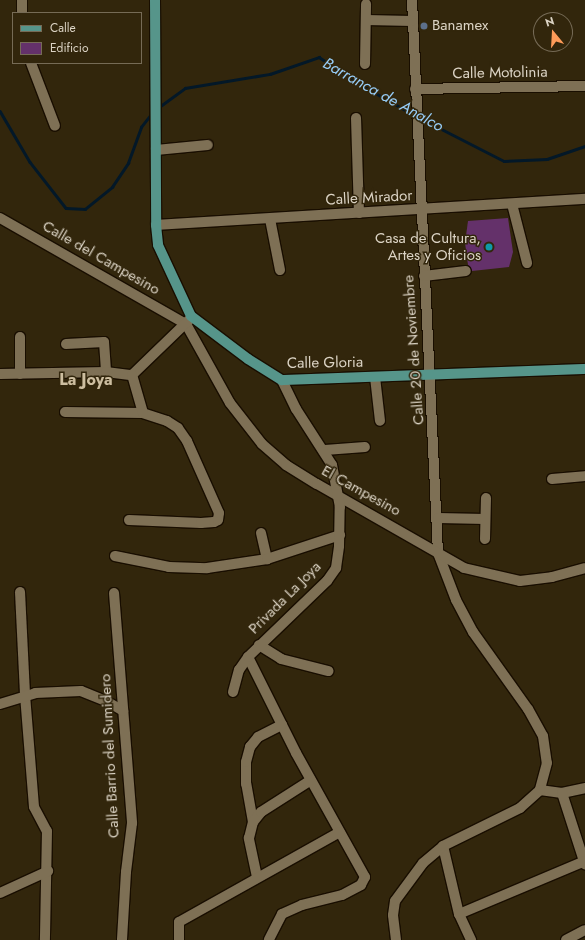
<!DOCTYPE html>
<style>
body{margin:0}
#map{position:relative;width:585px;height:940px;overflow:hidden;background:#32260c;font-family:Jost,sans-serif}
div>[style]{position:absolute}
[style*='--x']{left:calc(var(--x)*1px);top:calc(var(--y)*1px);width:calc(var(--w)*1px);rotate:calc(var(--a)*1deg)}
.stream>*{height:2.5px;margin:-1.25px;padding:0 1.25px;transform-origin:1.25px;border-radius:1.25px;background:#031828}
.building>*{inset:0;background:#64316a}
.roads{filter:drop-shadow(1px 0 #190e00) drop-shadow(-1px 0 #190e00) drop-shadow(0 1px #190e00) drop-shadow(0 -1px #190e00)}
.minor>*{height:10px;margin:-5px;padding:0 5px;transform-origin:5px;border-radius:5px;background:#7e7055}
.major>*{height:10px;margin:-5px;padding:0 5px;transform-origin:5px;border-radius:5px;background:#56958a}
.dots>*{width:11px;height:11px;translate:-50% -50%;box-sizing:border-box;border:2px solid #32260c;border-radius:50%}
span{translate:-50% -50%;white-space:nowrap;text-align:center;line-height:1.15;-webkit-text-stroke:3px #32260c;paint-order:stroke}
.poi-label{font-size:15px;color:#dbd3c4}
.left{translate:0 -50%;text-align:left}
.right{translate:-100% -50%;text-align:right}
.street-label{font-size:15px;color:#dbd3c4}
.water-label{font-size:16px;color:#97cdf8;font-style:italic}
.neighbourhood-label{font-size:16px;color:#cdbea0;font-weight:700}
.legend{position:absolute;left:12px;top:12px;width:130px;height:52px;box-sizing:border-box;background:#32260c;border:1px solid #766b56;margin:0;padding:5px 7px;list-style:none;font-size:12px;color:#dbd3c4}
.legend li{display:flex;align-items:center;gap:8px;height:20px}
.legend b{width:20px;border:1px solid #766b56}
.north{position:absolute;left:533px;top:12px;width:40px;height:40px;box-sizing:border-box;background:#32260c;border:1px solid #766b56;border-radius:50%;rotate:342deg;font-size:11px;font-weight:700;line-height:16px;text-align:center;color:#dbd3c4}
.north::after{content:'';display:block;margin:auto;width:14px;height:18px;background:#fe9b59;clip-path:polygon(50% 0,100% 100%,50% 72%,0 100%)}
</style>
<div id="map">
<div class="stream">
<i style="--x:159;--y:107;--w:32;--a:-36"></i>
<i style="--x:185;--y:88;--w:86;--a:-9.4"></i>
<i style="--x:270;--y:74;--w:52;--a:-19.1"></i>
<i style="--x:319;--y:57;--w:55;--a:33.1"></i>
<i style="--x:365;--y:87;--w:56;--a:29.7"></i>
<i style="--x:0;--y:111;--w:59;--a:59.5"></i>
<i style="--x:30;--y:162;--w:58;--a:52"></i>
<i style="--x:66;--y:208;--w:19;--a:3"></i>
<i style="--x:85;--y:209;--w:35;--a:-39"></i>
<i style="--x:112;--y:187;--w:29;--a:-56"></i>
<i style="--x:128;--y:163;--w:38;--a:-70"></i>
<i style="--x:141;--y:127;--w:18;--a:-52"></i>
<i style="--x:420;--y:118;--w:94;--a:27.1"></i>
<i style="--x:504;--y:161;--w:43;--a:-2.7"></i>
<i style="--x:547;--y:159;--w:40;--a:-18.9"></i>
</div>
<div class="building">
<i style="clip-path:polygon(508px 218px,513px 252px,509px 267px,472px 271px,468px 265px,465px 243px,468px 221px)"></i>
</div>
<div class="roads">
<div class="minor">
<i style="--x:22;--y:0;--w:13;--a:90"></i>
<i style="--x:412;--y:0;--w:554;--a:87.31"></i>
<i style="--x:438;--y:553;--w:50;--a:69"></i>
<i style="--x:456;--y:600;--w:36;--a:62"></i>
<i style="--x:473;--y:632;--w:95;--a:54.5"></i>
<i style="--x:528;--y:709;--w:31;--a:61"></i>
<i style="--x:543;--y:736;--w:27;--a:82"></i>
<i style="--x:547;--y:763;--w:28;--a:105"></i>
<i style="--x:366;--y:20;--w:46;--a:1.2"></i>
<i style="--x:31;--y:63;--w:67;--a:69.1"></i>
<i style="--x:365;--y:64;--w:60;--a:-89"></i>
<i style="--x:415;--y:89;--w:170;--a:-1"></i>
<i style="--x:356;--y:118;--w:95;--a:88.2"></i>
<i style="--x:156;--y:150;--w:52;--a:-5.5"></i>
<i style="--x:512;--y:204;--w:61;--a:75.7"></i>
<i style="--x:0;--y:218;--w:214;--a:29.7"></i>
<i style="--x:186;--y:324;--w:90;--a:60.9"></i>
<i style="--x:230;--y:403;--w:52;--a:52"></i>
<i style="--x:262;--y:444;--w:32;--a:41"></i>
<i style="--x:286;--y:465;--w:36;--a:32"></i>
<i style="--x:317;--y:484;--w:169;--a:29.7"></i>
<i style="--x:464;--y:568;--w:57;--a:13.1"></i>
<i style="--x:520;--y:581;--w:32;--a:-7"></i>
<i style="--x:552;--y:577;--w:34;--a:-15"></i>
<i style="--x:270;--y:219;--w:52;--a:78.9"></i>
<i style="--x:156;--y:225;--w:430;--a:-3.5"></i>
<i style="--x:424;--y:276;--w:42;--a:-6.8"></i>
<i style="--x:20;--y:337;--w:37;--a:90"></i>
<i style="--x:66;--y:344;--w:38;--a:-3"></i>
<i style="--x:104;--y:342;--w:30;--a:86"></i>
<i style="--x:0;--y:374;--w:106;--a:-1.1"></i>
<i style="--x:106;--y:372;--w:26;--a:7"></i>
<i style="--x:132;--y:375;--w:79;--a:-44"></i>
<i style="--x:375;--y:377;--w:44;--a:83.5"></i>
<i style="--x:65;--y:412;--w:78;--a:0.7"></i>
<i style="--x:325;--y:450;--w:40;--a:-4.3"></i>
<i style="--x:552;--y:479;--w:33;--a:-5"></i>
<i style="--x:438;--y:518;--w:47;--a:1.2"></i>
<i style="--x:129;--y:520;--w:72;--a:2.4"></i>
<i style="--x:201;--y:523;--w:13;--a:-4"></i>
<i style="--x:214;--y:522;--w:4;--a:-27"></i>
<i style="--x:218;--y:520;--w:7;--a:-82"></i>
<i style="--x:219;--y:513;--w:79;--a:-114"></i>
<i style="--x:187;--y:441;--w:16;--a:-125"></i>
<i style="--x:178;--y:428;--w:13;--a:-148"></i>
<i style="--x:167;--y:421;--w:25;--a:-162"></i>
<i style="--x:143;--y:413;--w:40;--a:-106"></i>
<i style="--x:261;--y:533;--w:27;--a:77"></i>
<i style="--x:485;--y:539;--w:41;--a:-88.6"></i>
<i style="--x:115;--y:556;--w:55;--a:11.5"></i>
<i style="--x:169;--y:567;--w:38;--a:2"></i>
<i style="--x:207;--y:568;--w:61;--a:-8.5"></i>
<i style="--x:267;--y:559;--w:77;--a:-18.2"></i>
<i style="--x:20;--y:592;--w:103;--a:87.2"></i>
<i style="--x:25;--y:695;--w:112;--a:85.4"></i>
<i style="--x:34;--y:807;--w:27;--a:62"></i>
<i style="--x:47;--y:831;--w:109;--a:91.1"></i>
<i style="--x:114;--y:593;--w:231;--a:85.5"></i>
<i style="--x:132;--y:823;--w:49;--a:97"></i>
<i style="--x:126;--y:872;--w:68;--a:93.4"></i>
<i style="--x:259;--y:645;--w:26;--a:32"></i>
<i style="--x:281;--y:659;--w:49;--a:14.3"></i>
<i style="--x:248;--y:657;--w:107;--a:63.4"></i>
<i style="--x:296;--y:753;--w:142;--a:60.9"></i>
<i style="--x:365;--y:877;--w:9;--a:117"></i>
<i style="--x:361;--y:885;--w:21;--a:152"></i>
<i style="--x:342;--y:895;--w:41;--a:166"></i>
<i style="--x:302;--y:905;--w:22;--a:156"></i>
<i style="--x:282;--y:914;--w:29;--a:117"></i>
<i style="--x:233;--y:692;--w:23;--a:-75"></i>
<i style="--x:239;--y:670;--w:16;--a:-55"></i>
<i style="--x:248;--y:657;--w:110;--a:-43.9"></i>
<i style="--x:327;--y:581;--w:16;--a:-55"></i>
<i style="--x:336;--y:568;--w:22;--a:-82"></i>
<i style="--x:339;--y:546;--w:39;--a:-89"></i>
<i style="--x:340;--y:507;--w:43;--a:-100.8"></i>
<i style="--x:332;--y:465;--w:67;--a:-122.7"></i>
<i style="--x:296;--y:409;--w:32;--a:-116"></i>
<i style="--x:0;--y:704;--w:37;--a:-17"></i>
<i style="--x:35;--y:693;--w:46;--a:-2.5"></i>
<i style="--x:81;--y:691;--w:27;--a:22"></i>
<i style="--x:106;--y:701;--w:20;--a:30"></i>
<i style="--x:540;--y:790;--w:22;--a:8"></i>
<i style="--x:562;--y:793;--w:24;--a:-12"></i>
<i style="--x:562;--y:793;--w:75;--a:72.1"></i>
<i style="--x:253;--y:822;--w:39;--a:-100"></i>
<i style="--x:246;--y:784;--w:22;--a:-90"></i>
<i style="--x:246;--y:762;--w:16;--a:-75"></i>
<i style="--x:250;--y:747;--w:13;--a:-51"></i>
<i style="--x:258;--y:737;--w:27;--a:-27"></i>
<i style="--x:443;--y:846;--w:70;--a:76.8"></i>
<i style="--x:459;--y:914;--w:29;--a:65"></i>
<i style="--x:257;--y:877;--w:40;--a:-102"></i>
<i style="--x:249;--y:838;--w:16;--a:-76"></i>
<i style="--x:253;--y:822;--w:13;--a:-51"></i>
<i style="--x:261;--y:812;--w:59;--a:-32.6"></i>
<i style="--x:0;--y:893;--w:53;--a:-24.6"></i>
<i style="--x:459;--y:914;--w:137;--a:-22.8"></i>
<i style="--x:179;--y:940;--w:18;--a:-90"></i>
<i style="--x:179;--y:922;--w:184;--a:-29.2"></i>
<i style="--x:396;--y:940;--w:25;--a:-97"></i>
<i style="--x:393;--y:915;--w:14;--a:-82"></i>
<i style="--x:395;--y:901;--w:47;--a:-53.6"></i>
<i style="--x:423;--y:863;--w:26;--a:-40"></i>
<i style="--x:443;--y:846;--w:86;--a:-26.3"></i>
<i style="--x:520;--y:808;--w:27;--a:-42"></i>
<i style="--x:566;--y:940;--w:21;--a:-28"></i>
</div>
<div class="major">
<i style="--x:155;--y:0;--w:225;--a:89.7"></i>
<i style="--x:156;--y:225;--w:20;--a:84"></i>
<i style="--x:158;--y:245;--w:78;--a:65.1"></i>
<i style="--x:191;--y:316;--w:71;--a:37"></i>
<i style="--x:248;--y:359;--w:40;--a:32"></i>
<i style="--x:282;--y:380;--w:303;--a:-2.1"></i>
</div>
</div>
<div class="dots">
<i style="left:424px;top:26px;background:#5c6f8a"></i>
<i style="left:489px;top:247px;background:#0f9aa8"></i>
</div>
<div class="poi-label">
<span class="left" style="left:432px;top:26px">Banamex</span>
<span class="right" style="left:481px;top:247px">Casa de Cultura,<br>Artes y Oficios</span>
</div>
<div class="street-label">
<span style="left:500px;top:73px;rotate:-1deg">Calle Motolinia</span>
<span style="left:369px;top:198px;rotate:-3deg">Calle Mirador</span>
<span style="left:101px;top:258px;rotate:30deg">Calle del Campesino</span>
<span style="left:414px;top:350px;rotate:-94deg">Calle 20 de Noviembre</span>
<span style="left:325px;top:363px;rotate:-1deg">Calle Gloria</span>
<span style="left:361px;top:491px;rotate:29deg">El Campesino</span>
<span style="left:285px;top:598px;rotate:-45deg">Privada La Joya</span>
<span style="left:110px;top:756px;rotate:-93deg">Calle Barrio del Sumidero</span>
</div>
<div class="water-label">
<span style="left:383px;top:95px;rotate:29deg">Barranca de Analco</span>
</div>
<div class="neighbourhood-label">
<span style="left:86px;top:380px">La Joya</span>
</div>
<ul class="legend">
<li><b style="height:5px;background:#56958a"></b>Calle</li>
<li><b style="height:11px;background:#64316a"></b>Edificio</li>
</ul>
<div class="north">N</div>
</div>
